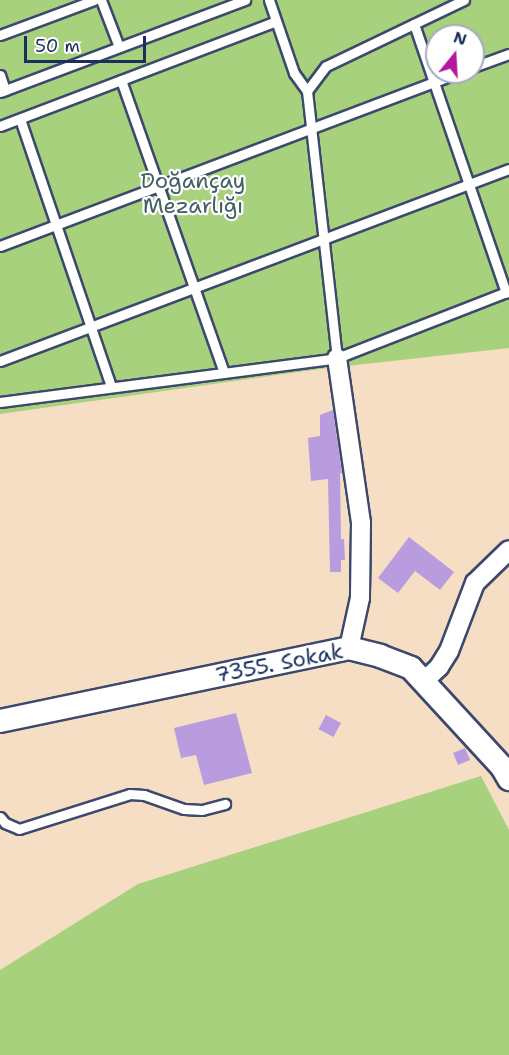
<!DOCTYPE html>
<meta charset="utf-8">
<style>
body{margin:0}
#map{position:relative;width:509px;height:1055px;overflow:hidden;background:#f5dec4;font-family:"Shantell Sans",sans-serif}
div>[style]{position:absolute}
[style*='--x']{left:calc(var(--x)*1px);top:calc(var(--y)*1px);width:calc(var(--w)*1px);rotate:calc(var(--a)*1deg)}
.green>*{inset:0;background:#a7d17c}
.building>*{inset:0;background:#b99cde;transform-origin:0 0}
.roads{filter:drop-shadow(2px 0 #3c496d) drop-shadow(-2px 0 #3c496d) drop-shadow(0 2px #3c496d) drop-shadow(0 -2px #3c496d)}
.service>*{height:9px;margin:-4.5px;padding:0 4.5px;transform-origin:4.5px;border-radius:4.5px;background:#fff}
.minor>*{height:18px;margin:-9px;padding:0 9px;transform-origin:9px;border-radius:9px;background:#fff}
.tertiary>*{height:22px;margin:-11px;padding:0 11px;transform-origin:11px;border-radius:11px;background:#fff}
span{translate:-50% -50%;white-space:nowrap;text-align:center;line-height:1.15;-webkit-text-stroke:4.5px #fff;paint-order:stroke}
.park-label{font-size:22px;color:#456067}
.street-label{font-size:22px;color:#1b2f5e}
.north{position:absolute;left:425px;top:24px;width:60px;height:60px;box-sizing:border-box;background:#fff;border:2px solid #a4acbf;border-radius:50%;rotate:18deg;font-size:16px;font-weight:700;line-height:24px;text-align:center;color:#1b2f5e}
.north::after{content:'';display:block;margin:auto;width:21px;height:27px;background:#b5179e;clip-path:polygon(50% 0,100% 100%,50% 72%,0 100%)}
.scale{position:absolute;left:24px;top:36px;width:122px;height:27px;box-sizing:border-box;border:3px solid #1b2f5e;border-top:0;padding-left:8px;font-size:18px;line-height:21px;white-space:nowrap;color:#1b2f5e;-webkit-text-stroke:4px #fff;paint-order:stroke}
</style>
<div id="map">
<div class="green">
<i style="clip-path:polygon(evenodd,0 0,509px 0,509px 348px,320px 369px,0 414px,0 0,437px 36px,473px 36px,473px 72px,437px 72px,437px 36px)"></i>
<i style="clip-path:polygon(481px 776px,509px 830px,509px 1055px,0 1055px,0 970px,138px 884px)"></i>
</div>
<div class="building">
<i style="clip-path:polygon(333px 410px,342px 473px,340px 473px,341px 539px,344px 539px,345px 560px,341px 560px,341px 572px,330px 572px,328px 479px,311px 481px,308px 438px,320px 436px,320px 415px)"></i>
<i style="clip-path:polygon(409px 537px,454px 572px,440px 590px,415px 571px,398px 593px,378px 578px)"></i>
<i style="clip-path:polygon(236px 713px,252px 773px,204px 785px,196px 755px,181px 758px,174px 728px)"></i>
<i style="left:326px;top:715px;width:17px;height:16px;rotate:28deg"></i>
<i style="left:465px;top:748px;width:13px;height:13px;rotate:67deg"></i>
</div>
<div class="roads">
<div class="service">
<i style="--x:101;--y:0;--w:50;--a:69"></i>
<i style="--x:269;--y:0;--w:77;--a:71.1"></i>
<i style="--x:294;--y:73;--w:22;--a:54"></i>
<i style="--x:307;--y:91;--w:269;--a:83.6"></i>
<i style="--x:414;--y:24;--w:284;--a:71.1"></i>
<i style="--x:0;--y:35;--w:100;--a:-20.4"></i>
<i style="--x:473;--y:67;--w:38;--a:-20"></i>
<i style="--x:0;--y:75;--w:16;--a:72"></i>
<i style="--x:121;--y:80;--w:310;--a:70.6"></i>
<i style="--x:307;--y:91;--w:31;--a:-53"></i>
<i style="--x:326;--y:66;--w:153;--a:-25.6"></i>
<i style="--x:0;--y:92;--w:262;--a:-20.6"></i>
<i style="--x:20;--y:119;--w:283;--a:71.2"></i>
<i style="--x:0;--y:126;--w:295;--a:-20.8"></i>
<i style="--x:0;--y:246;--w:493;--a:-20.7"></i>
<i style="--x:0;--y:361;--w:544;--a:-20.67"></i>
<i style="--x:0;--y:402;--w:340;--a:-7.4"></i>
<i style="--x:337;--y:358;--w:185;--a:-21.3"></i>
<i style="--x:0;--y:817;--w:8;--a:50"></i>
<i style="--x:5;--y:823;--w:15;--a:23"></i>
<i style="--x:19;--y:829;--w:116;--a:-17.5"></i>
<i style="--x:130;--y:794;--w:14;--a:4"></i>
<i style="--x:144;--y:795;--w:42;--a:19.3"></i>
<i style="--x:184;--y:809;--w:18;--a:3"></i>
<i style="--x:202;--y:810;--w:24;--a:-15"></i>
</div>
<div class="minor">
<i style="--x:337;--y:358;--w:167;--a:81.7"></i>
<i style="--x:361;--y:523;--w:75;--a:90.8"></i>
<i style="--x:360;--y:598;--w:51;--a:102.4"></i>
<i style="--x:423;--y:682;--w:22;--a:-43"></i>
<i style="--x:439;--y:667;--w:19;--a:-58"></i>
<i style="--x:449;--y:651;--w:73;--a:-69.1"></i>
<i style="--x:475;--y:583;--w:47;--a:-44.1"></i>
</div>
<div class="tertiary">
<i style="--x:0;--y:721;--w:357;--a:-11.8"></i>
<i style="--x:349;--y:648;--w:32;--a:14"></i>
<i style="--x:380;--y:656;--w:33;--a:21"></i>
<i style="--x:411;--y:668;--w:134;--a:47.4"></i>
<i style="--x:502;--y:767;--w:14;--a:60"></i>
</div>
</div>
<div class="park-label">
<span style="left:193px;top:193px">Doğançay<br>Mezarlığı</span>
</div>
<div class="street-label">
<span style="left:279px;top:663px;rotate:-11deg">7355. Sokak</span>
</div>
<div class="north">N</div>
<div class="scale">50 m</div>
</div>
